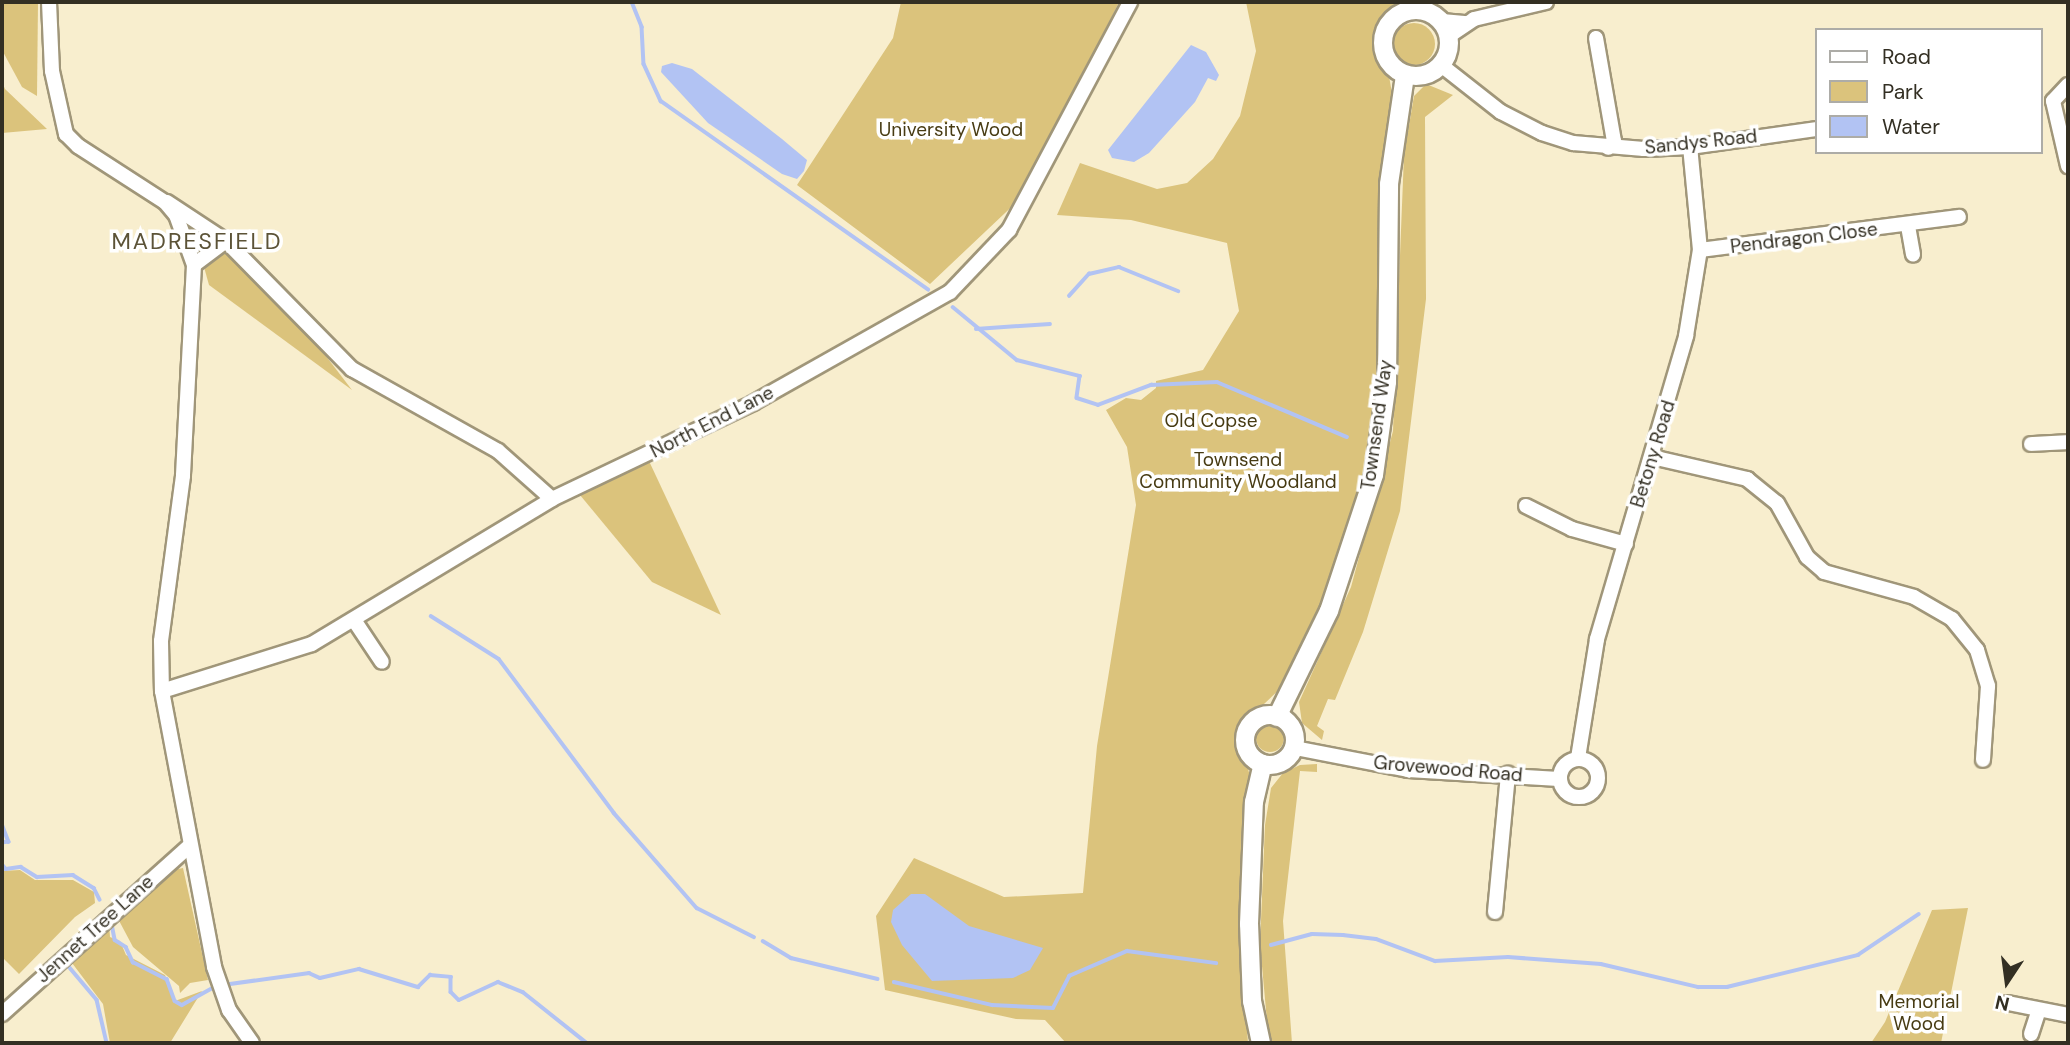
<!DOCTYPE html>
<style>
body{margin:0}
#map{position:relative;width:2070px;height:1045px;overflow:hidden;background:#f8eece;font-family:"DM Sans",sans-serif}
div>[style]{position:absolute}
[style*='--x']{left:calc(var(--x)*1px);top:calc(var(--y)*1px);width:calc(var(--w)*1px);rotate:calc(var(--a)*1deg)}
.green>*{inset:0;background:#dbc37c}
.round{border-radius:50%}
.water>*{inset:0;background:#b2c3f3}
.stream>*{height:3.5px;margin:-1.75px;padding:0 1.75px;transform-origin:1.75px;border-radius:1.75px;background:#b2c3f3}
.roads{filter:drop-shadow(2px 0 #a09679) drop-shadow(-2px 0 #a09679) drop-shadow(0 2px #a09679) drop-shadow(0 -2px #a09679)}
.minor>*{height:14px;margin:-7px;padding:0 7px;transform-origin:7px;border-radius:7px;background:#fff}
.minor>.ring{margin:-7px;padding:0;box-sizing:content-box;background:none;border:14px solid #fff;border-radius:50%}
.major>*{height:18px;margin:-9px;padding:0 9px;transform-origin:9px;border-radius:9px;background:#fff}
.major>.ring{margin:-9px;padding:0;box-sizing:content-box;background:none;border:18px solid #fff;border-radius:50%}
span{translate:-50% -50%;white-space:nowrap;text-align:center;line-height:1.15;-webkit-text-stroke:7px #fff;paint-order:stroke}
.park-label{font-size:19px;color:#473b13}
.street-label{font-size:19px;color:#332f23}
.quarter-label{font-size:23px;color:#5c5337;letter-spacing:2px}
.frame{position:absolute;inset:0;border:4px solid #332f23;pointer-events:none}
.legend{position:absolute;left:1815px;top:28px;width:228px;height:126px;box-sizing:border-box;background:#fff;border:2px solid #adaca7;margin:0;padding:9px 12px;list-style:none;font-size:21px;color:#332f23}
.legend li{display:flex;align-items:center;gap:14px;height:35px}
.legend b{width:35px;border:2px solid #adaca7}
.north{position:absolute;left:1972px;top:947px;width:70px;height:70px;-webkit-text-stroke:5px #fff;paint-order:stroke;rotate:193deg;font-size:19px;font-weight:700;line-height:28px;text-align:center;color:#332f23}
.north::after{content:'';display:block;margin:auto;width:24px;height:32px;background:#332f23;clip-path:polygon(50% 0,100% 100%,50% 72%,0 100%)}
</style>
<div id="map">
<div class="green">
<i style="clip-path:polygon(2px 2px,38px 2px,37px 96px,22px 87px,2px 50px)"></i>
<i style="clip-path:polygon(901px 2px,1119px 2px,1025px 194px,930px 284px,797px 185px,893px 38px)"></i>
<i style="clip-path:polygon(1246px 2px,1401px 2px,1379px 29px,1376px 52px,1389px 76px,1393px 99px,1383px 181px,1376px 402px,1371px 438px,1354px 512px,1311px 629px,1282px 687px,1248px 719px,1240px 739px,1251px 780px,1239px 913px,1248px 1043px,1066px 1043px,1045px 1020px,1016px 1019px,885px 990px,876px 916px,914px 858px,1004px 897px,1083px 893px,1097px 746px,1136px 505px,1127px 447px,1106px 410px,1126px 398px,1141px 400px,1156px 388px,1156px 381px,1203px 370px,1239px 311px,1227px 243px,1131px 220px,1057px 215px,1080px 163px,1157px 189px,1187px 183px,1213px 159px,1240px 116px,1256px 51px)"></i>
<i class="round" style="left:1393px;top:23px;width:42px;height:42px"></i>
<i style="clip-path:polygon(2px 82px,5px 89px,47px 129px,2px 133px)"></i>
<i style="clip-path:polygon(1426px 84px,1453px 95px,1425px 117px,1426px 299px,1400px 511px,1363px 632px,1335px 700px,1328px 699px,1317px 726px,1324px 731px,1322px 740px,1302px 723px,1299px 702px,1351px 587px,1393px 431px,1404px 155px,1414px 96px)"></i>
<i style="clip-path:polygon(225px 253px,309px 334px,352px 390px,209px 285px,204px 267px)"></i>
<i style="clip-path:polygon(649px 461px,721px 615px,652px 582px,580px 495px)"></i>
<i class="round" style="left:1256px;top:724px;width:28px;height:28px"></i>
<i style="clip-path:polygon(1317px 764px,1317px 772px,1300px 771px,1283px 921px,1292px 1043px,1269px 1043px,1260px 944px,1265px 825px,1271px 788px,1283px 773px,1300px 765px)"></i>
<i style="clip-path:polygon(183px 868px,208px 980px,190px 983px,180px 993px,179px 986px,133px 947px,116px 915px,168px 871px)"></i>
<i style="clip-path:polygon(20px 870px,35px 880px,73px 880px,94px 892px,95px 903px,75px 917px,19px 974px,2px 957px,2px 871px)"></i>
<i style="clip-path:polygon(1968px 908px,1941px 1043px,1871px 1043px,1885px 1022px,1932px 910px)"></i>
<i style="clip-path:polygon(109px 924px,110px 937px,120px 941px,126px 955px,165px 975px,175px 1001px,202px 991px,170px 1043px,110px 1043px,103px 1004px,69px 959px)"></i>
</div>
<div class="water">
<i style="clip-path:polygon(1191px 45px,1206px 52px,1219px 75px,1216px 81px,1208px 78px,1195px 102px,1149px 153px,1134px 162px,1112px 158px,1108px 150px)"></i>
<i style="clip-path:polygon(672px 63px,692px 69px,782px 139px,807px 160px,804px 171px,797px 179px,782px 174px,708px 123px,661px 72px,662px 66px)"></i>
<i style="clip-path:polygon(911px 894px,925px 894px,969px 926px,1043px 948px,1030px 970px,1013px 978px,932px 981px,902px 945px,891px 922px,893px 910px)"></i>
</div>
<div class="stream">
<i style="--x:632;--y:2;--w:27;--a:68"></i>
<i style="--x:642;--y:27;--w:37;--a:87"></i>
<i style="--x:644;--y:64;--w:41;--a:65.3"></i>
<i style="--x:661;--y:101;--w:327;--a:35.2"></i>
<i style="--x:1069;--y:296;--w:30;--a:-48"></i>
<i style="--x:1089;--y:274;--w:31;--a:-13"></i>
<i style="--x:1119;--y:267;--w:64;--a:22.1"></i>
<i style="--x:953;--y:307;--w:83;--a:39.6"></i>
<i style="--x:1017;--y:360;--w:65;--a:14.3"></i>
<i style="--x:1080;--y:376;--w:22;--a:98"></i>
<i style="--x:1077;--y:398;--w:22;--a:18"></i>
<i style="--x:1098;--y:405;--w:57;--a:-20.7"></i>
<i style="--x:1151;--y:385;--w:66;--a:-2.6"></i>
<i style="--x:1217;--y:382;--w:141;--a:22.9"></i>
<i style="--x:976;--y:329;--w:74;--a:-3.9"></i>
<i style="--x:431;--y:616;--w:80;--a:32.3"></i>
<i style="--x:499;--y:659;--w:192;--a:53.2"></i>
<i style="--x:614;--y:813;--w:126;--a:48.9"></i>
<i style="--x:697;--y:908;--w:64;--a:27"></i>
<i style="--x:2;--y:824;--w:19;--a:69"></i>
<i style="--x:9;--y:842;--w:7;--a:172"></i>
<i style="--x:2;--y:864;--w:6;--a:51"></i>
<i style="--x:6;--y:869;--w:15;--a:-8"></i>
<i style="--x:21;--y:867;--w:19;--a:32"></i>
<i style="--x:37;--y:877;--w:36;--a:-3"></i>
<i style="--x:73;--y:875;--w:25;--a:32"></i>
<i style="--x:94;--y:888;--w:13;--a:63"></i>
<i style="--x:112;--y:924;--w:16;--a:79"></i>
<i style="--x:115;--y:940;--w:13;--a:32"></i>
<i style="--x:126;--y:947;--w:17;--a:65"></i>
<i style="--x:133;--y:962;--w:38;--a:27"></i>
<i style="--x:167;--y:979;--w:23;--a:70"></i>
<i style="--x:175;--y:1001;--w:8;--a:30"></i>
<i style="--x:182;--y:1005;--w:38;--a:-29"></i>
<i style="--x:763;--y:941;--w:33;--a:31"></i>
<i style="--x:791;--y:958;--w:89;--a:13.6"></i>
<i style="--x:1271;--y:945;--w:42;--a:-15"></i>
<i style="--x:1312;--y:934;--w:31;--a:2"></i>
<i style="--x:1343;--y:935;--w:33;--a:7"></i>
<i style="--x:1376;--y:939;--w:63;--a:20.4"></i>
<i style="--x:1435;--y:961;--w:73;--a:-3.1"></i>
<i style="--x:1508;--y:957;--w:93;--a:4.3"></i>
<i style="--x:1601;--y:964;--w:100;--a:13.3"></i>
<i style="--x:1698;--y:987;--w:29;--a:0"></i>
<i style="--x:1727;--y:987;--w:135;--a:-13.7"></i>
<i style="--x:1858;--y:955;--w:73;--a:-33.9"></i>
<i style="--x:66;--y:963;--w:48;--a:50"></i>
<i style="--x:97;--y:1000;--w:44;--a:76.9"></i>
<i style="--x:894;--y:982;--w:101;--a:13.2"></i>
<i style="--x:992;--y:1005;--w:61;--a:2.8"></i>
<i style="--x:1053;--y:1008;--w:36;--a:-63"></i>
<i style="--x:1069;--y:976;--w:63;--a:-23.3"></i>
<i style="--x:1127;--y:951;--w:90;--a:7.7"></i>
<i style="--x:223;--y:985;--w:87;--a:-7.9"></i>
<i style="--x:309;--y:973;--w:12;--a:24"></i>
<i style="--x:320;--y:978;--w:40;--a:-13"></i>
<i style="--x:359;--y:969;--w:62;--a:17"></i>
<i style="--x:418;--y:987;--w:17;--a:-45"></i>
<i style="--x:430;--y:975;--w:21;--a:5"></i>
<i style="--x:451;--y:977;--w:15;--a:90"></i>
<i style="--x:451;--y:992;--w:11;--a:45"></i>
<i style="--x:459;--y:1000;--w:43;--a:-24.8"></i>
<i style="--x:498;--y:982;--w:27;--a:22"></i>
<i style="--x:523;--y:992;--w:82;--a:38.6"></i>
</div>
<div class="roads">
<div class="minor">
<i style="--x:49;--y:2;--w:69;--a:87.5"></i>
<i style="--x:52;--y:71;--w:65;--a:77.5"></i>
<i style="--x:66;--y:134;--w:17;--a:45"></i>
<i style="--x:78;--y:146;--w:103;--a:32.8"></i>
<i style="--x:165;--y:202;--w:17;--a:50"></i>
<i style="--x:176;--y:215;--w:53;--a:70.2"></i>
<i style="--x:194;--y:265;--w:211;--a:93"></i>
<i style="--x:183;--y:476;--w:166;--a:97.6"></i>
<i style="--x:161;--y:641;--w:50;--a:88.9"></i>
<i style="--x:162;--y:691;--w:281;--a:79.3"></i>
<i style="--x:214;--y:967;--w:46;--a:70.8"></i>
<i style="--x:229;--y:1010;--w:40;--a:55.1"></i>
<i style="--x:1442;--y:21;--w:25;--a:5"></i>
<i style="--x:1449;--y:36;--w:30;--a:-34"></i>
<i style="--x:1474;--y:19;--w:74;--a:-13.3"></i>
<i style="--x:1596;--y:38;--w:105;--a:80.1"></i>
<i style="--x:1614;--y:141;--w:9;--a:131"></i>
<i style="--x:1441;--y:65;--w:76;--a:38.1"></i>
<i style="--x:1501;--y:112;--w:46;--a:27.1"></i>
<i style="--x:1542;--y:133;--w:33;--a:18"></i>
<i style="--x:1573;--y:143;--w:71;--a:4.8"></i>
<i style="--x:1644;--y:149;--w:46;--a:-2.5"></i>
<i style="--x:1690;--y:147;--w:127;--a:-8.1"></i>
<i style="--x:2053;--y:101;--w:67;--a:77"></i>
<i style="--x:2053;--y:101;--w:22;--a:-47"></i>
<i style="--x:167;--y:202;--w:71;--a:33.5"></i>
<i style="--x:226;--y:241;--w:180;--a:45.5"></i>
<i style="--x:352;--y:369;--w:167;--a:29.3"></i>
<i style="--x:498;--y:451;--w:72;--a:41.6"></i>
<i style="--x:1908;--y:226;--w:29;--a:80"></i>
<i style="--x:1700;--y:250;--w:261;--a:-7.3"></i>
<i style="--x:194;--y:265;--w:40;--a:-37"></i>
<i style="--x:2031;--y:444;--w:37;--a:-3"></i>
<i style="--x:1652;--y:457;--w:98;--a:13"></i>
<i style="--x:1747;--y:479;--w:38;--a:39"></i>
<i style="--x:1777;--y:503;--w:62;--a:60.9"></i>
<i style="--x:1807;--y:557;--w:23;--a:41"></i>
<i style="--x:1824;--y:572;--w:93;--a:15.5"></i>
<i style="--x:1914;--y:597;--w:44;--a:30.1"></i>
<i style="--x:1952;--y:619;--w:40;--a:51"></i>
<i style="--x:1977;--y:650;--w:38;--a:73"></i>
<i style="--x:1988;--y:686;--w:74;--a:93.9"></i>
<i style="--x:1526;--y:506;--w:51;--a:26.6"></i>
<i style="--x:1572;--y:529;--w:56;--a:15.5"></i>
<i style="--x:354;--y:620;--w:50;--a:56.3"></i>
<i style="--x:162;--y:691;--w:157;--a:-17.4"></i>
<i style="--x:312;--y:644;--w:280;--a:-31.1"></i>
<i style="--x:552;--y:499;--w:223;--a:-25.5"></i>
<i style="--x:753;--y:403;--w:226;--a:-29.4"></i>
<i style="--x:950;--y:292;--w:86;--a:-46.4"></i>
<i style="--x:1009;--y:230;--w:258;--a:-62"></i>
<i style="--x:1295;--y:748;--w:115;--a:11"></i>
<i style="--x:1408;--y:770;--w:151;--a:3.4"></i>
<i style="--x:1578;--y:758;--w:121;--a:-80.9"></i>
<i style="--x:1597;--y:639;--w:316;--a:-73.6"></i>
<i style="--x:1686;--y:336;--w:87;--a:-80.8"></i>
<i style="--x:1700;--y:250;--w:103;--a:-95.5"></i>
<i class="ring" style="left:1560px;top:759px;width:24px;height:24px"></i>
<i style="--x:1495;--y:912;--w:139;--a:-84.6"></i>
<i style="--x:2008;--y:1003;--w:61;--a:11.3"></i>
<i style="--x:2;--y:1014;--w:251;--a:-41.9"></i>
<i style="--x:2031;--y:1034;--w:25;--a:-72"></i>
</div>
<div class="major">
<i class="ring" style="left:1383px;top:10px;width:48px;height:48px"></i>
<i class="ring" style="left:1245px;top:715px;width:32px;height:32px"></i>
<i style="--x:1277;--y:717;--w:118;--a:-63.9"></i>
<i style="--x:1329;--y:611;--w:143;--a:-71.7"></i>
<i style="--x:1374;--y:475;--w:94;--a:-82"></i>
<i style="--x:1387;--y:382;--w:198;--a:-89.4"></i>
<i style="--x:1389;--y:184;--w:110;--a:-81.6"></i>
<i style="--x:1261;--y:1043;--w:43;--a:-102.1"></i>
<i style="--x:1252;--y:1001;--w:77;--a:-92.2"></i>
<i style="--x:1249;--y:924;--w:122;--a:-87.7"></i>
<i style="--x:1254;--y:802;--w:39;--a:-77"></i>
</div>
</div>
<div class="park-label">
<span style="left:951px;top:130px">University Wood</span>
<span style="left:1211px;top:421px">Old Copse</span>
<span style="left:1238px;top:471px">Townsend<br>Community Woodland</span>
<span style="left:1919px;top:1013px">Memorial<br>Wood</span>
</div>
<div class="street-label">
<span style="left:1701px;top:142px;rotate:-6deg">Sandys Road</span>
<span style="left:1804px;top:238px;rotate:-7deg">Pendragon Close</span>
<span style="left:712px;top:422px;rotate:-27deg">North End Lane</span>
<span style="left:1377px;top:425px;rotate:-82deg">Townsend Way</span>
<span style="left:1653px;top:454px;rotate:-73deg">Betony Road</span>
<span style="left:1448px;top:769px;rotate:5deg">Grovewood Road</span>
<span style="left:95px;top:929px;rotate:-42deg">Jennet Tree Lane</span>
</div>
<div class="quarter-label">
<span style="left:197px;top:241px">MADRESFIELD</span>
</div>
<div class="frame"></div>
<ul class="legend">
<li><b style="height:9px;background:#fff"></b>Road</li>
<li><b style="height:19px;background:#dbc37c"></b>Park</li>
<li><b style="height:19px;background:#b2c3f3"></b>Water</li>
</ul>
<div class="north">N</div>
</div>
